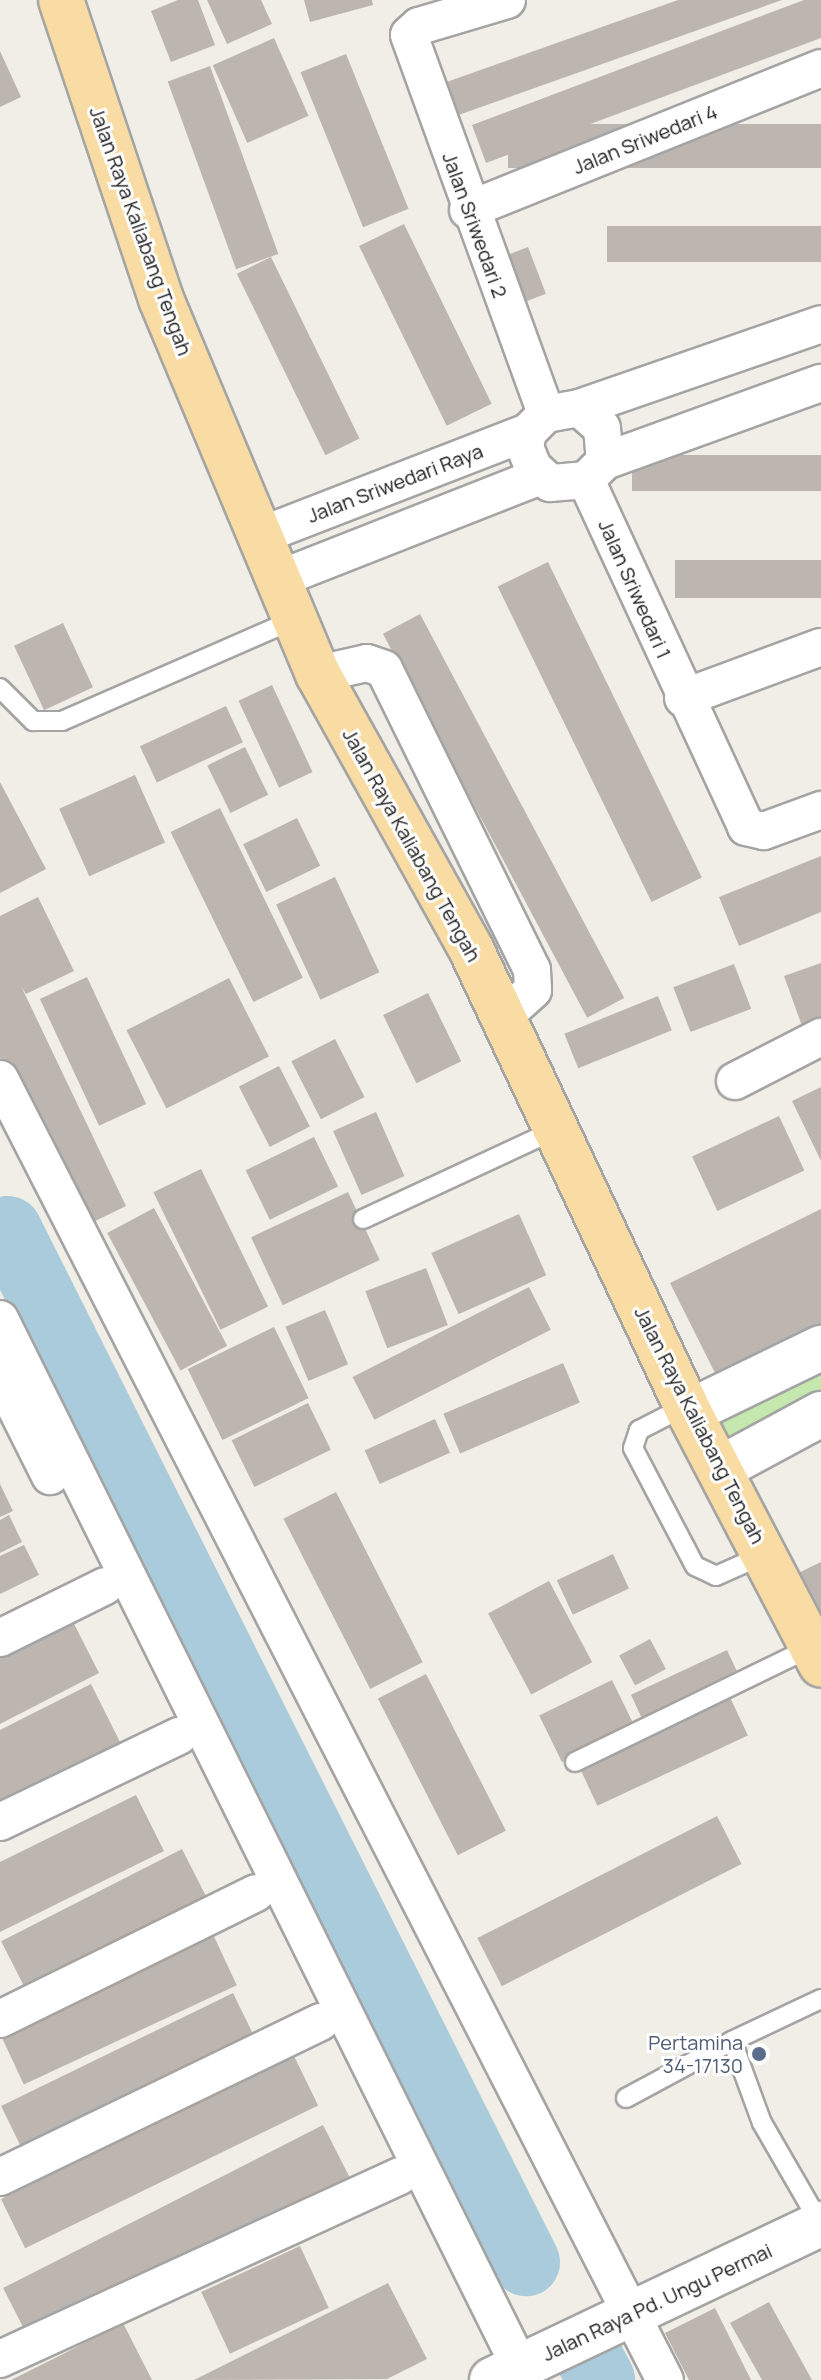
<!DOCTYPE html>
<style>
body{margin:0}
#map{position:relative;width:821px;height:2380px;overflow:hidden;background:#f0eee6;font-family:Manrope,sans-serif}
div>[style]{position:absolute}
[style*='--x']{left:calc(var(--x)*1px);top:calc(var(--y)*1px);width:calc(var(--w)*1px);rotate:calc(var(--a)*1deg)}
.grass>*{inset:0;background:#c5e8ae}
.river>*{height:68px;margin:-34px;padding:0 34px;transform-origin:34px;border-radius:34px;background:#a9cbdc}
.building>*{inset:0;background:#bdb6b0;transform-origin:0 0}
.roads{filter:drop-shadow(2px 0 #a4a4a4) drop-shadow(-2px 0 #a4a4a4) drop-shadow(0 2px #a4a4a4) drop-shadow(0 -2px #a4a4a4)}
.service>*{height:18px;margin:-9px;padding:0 9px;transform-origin:9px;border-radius:9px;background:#fff}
.minor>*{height:36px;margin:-18px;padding:0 18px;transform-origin:18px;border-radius:18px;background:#fff}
.tertiary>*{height:44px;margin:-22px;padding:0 22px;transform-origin:22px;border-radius:22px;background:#fff}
.primary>*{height:44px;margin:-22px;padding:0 22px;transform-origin:22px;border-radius:22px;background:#f9dca3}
.dots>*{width:22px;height:22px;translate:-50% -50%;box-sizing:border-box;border:4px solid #fff;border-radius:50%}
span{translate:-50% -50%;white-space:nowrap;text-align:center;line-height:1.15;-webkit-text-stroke:6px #fff;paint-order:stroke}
.street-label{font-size:20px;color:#202020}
.service-label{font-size:20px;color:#4e5e75}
.right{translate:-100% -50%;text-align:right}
</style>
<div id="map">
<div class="grass">
<i style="clip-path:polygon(821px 1353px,821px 1419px,721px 1468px,689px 1412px)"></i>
</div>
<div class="river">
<i style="--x:8;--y:1230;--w:1155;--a:63.35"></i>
<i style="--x:589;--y:2357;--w:26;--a:62"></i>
</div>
<div class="building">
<i style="clip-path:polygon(178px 0,198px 0,215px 45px,171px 62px,151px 11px)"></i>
<i style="clip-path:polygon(207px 0,261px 0,272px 24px,227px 44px)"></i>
<i style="clip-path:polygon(304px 0,372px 0,373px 5px,310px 22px)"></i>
<i style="clip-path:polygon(678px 0,782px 0,453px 117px,441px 84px)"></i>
<i style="clip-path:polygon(804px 0,821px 0,821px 38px,486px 163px,472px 125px)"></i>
<i style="left:274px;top:38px;width:85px;height:67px;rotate:66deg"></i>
<i style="clip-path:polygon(0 51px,21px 97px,0 107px)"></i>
<i style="left:346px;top:54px;width:167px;height:49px;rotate:68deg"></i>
<i style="left:210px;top:66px;width:200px;height:45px;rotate:70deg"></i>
<i style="left:821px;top:124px;width:44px;height:313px;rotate:90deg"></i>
<i style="left:404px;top:224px;width:200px;height:50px;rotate:64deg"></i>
<i style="left:821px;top:226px;width:36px;height:214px;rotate:90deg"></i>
<i style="left:528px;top:247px;width:50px;height:32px;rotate:69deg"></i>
<i style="left:271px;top:257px;width:202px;height:38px;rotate:64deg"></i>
<i style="left:821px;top:455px;width:36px;height:189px;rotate:90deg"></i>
<i style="left:821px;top:560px;width:38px;height:146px;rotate:90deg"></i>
<i style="left:548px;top:562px;width:351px;height:56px;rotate:64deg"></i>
<i style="left:420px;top:614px;width:435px;height:42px;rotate:62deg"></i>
<i style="left:63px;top:623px;width:71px;height:54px;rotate:65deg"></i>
<i style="left:272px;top:685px;width:96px;height:37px;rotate:65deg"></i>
<i style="left:226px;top:706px;width:40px;height:95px;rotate:65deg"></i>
<i style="left:245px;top:747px;width:53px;height:42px;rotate:64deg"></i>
<i style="left:135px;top:775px;width:74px;height:83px;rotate:66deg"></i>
<i style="clip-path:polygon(0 782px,46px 869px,0 893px)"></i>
<i style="left:220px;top:808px;width:189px;height:55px;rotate:64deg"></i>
<i style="left:297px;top:818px;width:53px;height:60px;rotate:64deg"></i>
<i style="clip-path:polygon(821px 856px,821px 912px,739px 946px,719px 897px)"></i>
<i style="left:335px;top:877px;width:105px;height:65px;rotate:65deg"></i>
<i style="clip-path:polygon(38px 897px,74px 971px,26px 994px,21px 986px,126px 1206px,81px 1228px,0 1058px,0 916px)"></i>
<i style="clip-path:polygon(821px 963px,821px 1035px,807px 1040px,784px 976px)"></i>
<i style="left:734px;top:964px;width:48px;height:65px;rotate:69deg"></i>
<i style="left:87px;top:977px;width:140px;height:52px;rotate:65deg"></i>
<i style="left:229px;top:978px;width:88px;height:115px;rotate:63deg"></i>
<i style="left:428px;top:993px;width:76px;height:50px;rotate:64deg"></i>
<i style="left:658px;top:996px;width:37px;height:101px;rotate:68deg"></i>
<i style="left:335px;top:1039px;width:65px;height:49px;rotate:63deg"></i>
<i style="left:279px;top:1066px;width:68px;height:45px;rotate:63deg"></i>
<i style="clip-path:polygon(821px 1087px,821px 1161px,792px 1101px)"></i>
<i style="left:376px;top:1112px;width:70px;height:47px;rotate:66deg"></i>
<i style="left:779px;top:1116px;width:60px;height:96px;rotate:65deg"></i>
<i style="left:314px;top:1137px;width:55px;height:76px;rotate:64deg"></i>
<i style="left:201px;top:1169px;width:153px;height:53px;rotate:64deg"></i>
<i style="left:348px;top:1192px;width:75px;height:107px;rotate:65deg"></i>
<i style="left:154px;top:1208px;width:156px;height:53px;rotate:62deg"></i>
<i style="clip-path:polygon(821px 1209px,821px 1333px,720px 1383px,670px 1283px)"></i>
<i style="left:519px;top:1214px;width:67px;height:96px;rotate:66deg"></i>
<i style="left:426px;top:1268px;width:61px;height:65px;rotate:69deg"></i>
<i style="left:529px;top:1287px;width:48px;height:198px;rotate:63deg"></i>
<i style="left:325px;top:1310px;width:59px;height:43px;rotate:67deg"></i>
<i style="left:274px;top:1327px;width:79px;height:96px;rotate:64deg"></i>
<i style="left:563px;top:1363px;width:43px;height:130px;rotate:67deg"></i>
<i style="left:308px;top:1403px;width:52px;height:85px;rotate:64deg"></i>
<i style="left:435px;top:1419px;width:37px;height:77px;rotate:66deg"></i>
<i style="clip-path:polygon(0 1484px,13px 1511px,0 1517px)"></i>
<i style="left:336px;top:1492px;width:191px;height:59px;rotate:63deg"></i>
<i style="clip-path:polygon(9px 1515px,22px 1542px,0 1553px,0 1520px)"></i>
<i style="clip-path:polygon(24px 1545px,39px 1575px,0 1594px,0 1556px)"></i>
<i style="left:613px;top:1554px;width:38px;height:62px;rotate:65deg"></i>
<i style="clip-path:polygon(821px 1562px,821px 1624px,794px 1575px)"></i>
<i style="left:549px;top:1581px;width:92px;height:69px;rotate:62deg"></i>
<i style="clip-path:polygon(68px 1612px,99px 1673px,0 1724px,0 1646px)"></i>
<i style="left:650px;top:1639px;width:34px;height:35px;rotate:62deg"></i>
<i style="left:727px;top:1650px;width:31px;height:106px;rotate:65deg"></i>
<i style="left:426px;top:1674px;width:176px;height:54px;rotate:63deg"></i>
<i style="left:612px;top:1680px;width:52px;height:81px;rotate:64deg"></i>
<i style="clip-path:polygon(91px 1684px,123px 1748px,0 1810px,0 1730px)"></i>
<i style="left:728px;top:1693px;width:47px;height:166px;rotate:65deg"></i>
<i style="clip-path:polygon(136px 1795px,164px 1851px,0 1932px,0 1862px)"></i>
<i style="left:717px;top:1816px;width:54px;height:269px;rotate:63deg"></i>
<i style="left:182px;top:1849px;width:63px;height:203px;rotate:63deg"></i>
<i style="left:211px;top:1930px;width:61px;height:235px;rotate:65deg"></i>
<i style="left:233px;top:1993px;width:60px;height:258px;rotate:64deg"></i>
<i style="left:294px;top:2056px;width:55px;height:326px;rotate:64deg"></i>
<i style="left:323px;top:2125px;width:60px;height:359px;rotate:63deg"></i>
<i style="left:300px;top:2246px;width:68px;height:109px;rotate:65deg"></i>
<i style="clip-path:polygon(388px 2283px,427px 2359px,387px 2379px,194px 2380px)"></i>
<i style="clip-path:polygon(769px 2302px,812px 2380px,762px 2380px,730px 2323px)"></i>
<i style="clip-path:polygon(715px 2308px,751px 2380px,689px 2380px,665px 2333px)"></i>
<i style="clip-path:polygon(123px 2323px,152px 2380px,11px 2380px,63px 2354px)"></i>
</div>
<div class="roads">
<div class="service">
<i style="--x:0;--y:688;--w:47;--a:45"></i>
<i style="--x:33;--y:721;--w:29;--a:0"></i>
<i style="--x:62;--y:721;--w:254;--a:-23.6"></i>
<i style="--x:363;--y:1219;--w:214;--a:-24.9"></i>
<i style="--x:686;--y:1406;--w:53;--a:152.9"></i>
<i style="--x:639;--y:1430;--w:19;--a:108"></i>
<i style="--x:633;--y:1448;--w:133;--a:62.3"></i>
<i style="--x:695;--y:1566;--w:23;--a:25"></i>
<i style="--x:716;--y:1576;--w:51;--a:-24.1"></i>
<i style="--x:575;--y:1762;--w:263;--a:-25.9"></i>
<i style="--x:626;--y:2098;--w:120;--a:-28.3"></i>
<i style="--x:821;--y:2225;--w:118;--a:-120"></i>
<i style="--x:762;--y:2123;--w:87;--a:-110.1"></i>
<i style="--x:732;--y:2041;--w:98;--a:-25.3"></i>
</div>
<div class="minor">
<i style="--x:507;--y:0;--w:92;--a:163.5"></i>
<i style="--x:419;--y:26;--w:13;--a:138"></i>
<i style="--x:409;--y:35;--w:403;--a:70.1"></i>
<i style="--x:468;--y:210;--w:380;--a:-21.9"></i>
<i style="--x:579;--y:408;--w:30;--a:41"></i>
<i style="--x:602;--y:428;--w:33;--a:85"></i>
<i style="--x:605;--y:461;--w:27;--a:135"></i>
<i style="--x:586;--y:480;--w:36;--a:175"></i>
<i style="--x:550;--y:483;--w:23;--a:-137"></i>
<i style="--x:533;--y:467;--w:22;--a:-112"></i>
<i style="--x:525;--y:447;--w:15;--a:-79"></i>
<i style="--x:528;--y:432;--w:25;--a:-45"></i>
<i style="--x:546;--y:414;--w:34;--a:-10"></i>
<i style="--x:579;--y:408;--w:256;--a:-19.1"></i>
<i style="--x:605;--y:461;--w:230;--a:-19.9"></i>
<i style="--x:586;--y:480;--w:382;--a:65.2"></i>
<i style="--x:746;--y:827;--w:18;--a:13"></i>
<i style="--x:764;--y:831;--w:61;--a:-20.2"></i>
<i style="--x:262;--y:535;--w:285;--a:-21.2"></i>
<i style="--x:279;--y:579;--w:281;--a:-21.5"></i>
<i style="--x:318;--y:674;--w:50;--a:-12.7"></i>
<i style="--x:367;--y:663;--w:18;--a:19"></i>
<i style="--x:384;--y:669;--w:335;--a:63.8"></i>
<i style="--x:532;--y:970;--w:20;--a:87"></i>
<i style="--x:533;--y:990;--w:40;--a:138"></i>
<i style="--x:683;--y:698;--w:147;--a:-20.3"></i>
<i style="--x:0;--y:1079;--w:1461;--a:62.93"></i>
<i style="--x:735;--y:1081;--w:97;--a:-27.1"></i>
<i style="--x:0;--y:1319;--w:1170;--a:63.61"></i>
<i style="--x:0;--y:1376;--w:112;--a:63.4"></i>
<i style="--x:0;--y:1638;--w:117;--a:-26.3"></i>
<i style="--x:0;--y:1822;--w:199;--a:-25.7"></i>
<i style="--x:0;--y:2019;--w:285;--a:-26.2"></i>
<i style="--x:0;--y:2177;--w:356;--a:-25.8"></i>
<i style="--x:0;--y:2359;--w:440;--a:-24.6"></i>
</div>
<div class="tertiary">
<i style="--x:689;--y:1412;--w:147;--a:-25.9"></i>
<i style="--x:721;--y:1468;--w:114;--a:-28.4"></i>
<i style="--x:492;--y:2380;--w:364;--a:-25.4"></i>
</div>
<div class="primary">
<i style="--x:61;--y:0;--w:315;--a:71.5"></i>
<i style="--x:161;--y:299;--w:407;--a:67.3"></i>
<i style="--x:318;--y:674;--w:315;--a:60.9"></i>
<i style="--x:471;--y:949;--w:512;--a:64.79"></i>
<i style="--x:689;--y:1412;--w:285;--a:62.4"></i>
</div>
</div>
<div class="dots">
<i style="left:759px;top:2054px;background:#5c6f8a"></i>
</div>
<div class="street-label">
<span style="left:645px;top:139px;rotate:-22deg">Jalan Sriwedari 4</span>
<span style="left:475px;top:225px;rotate:70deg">Jalan Sriwedari 2</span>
<span style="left:141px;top:231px;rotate:70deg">Jalan Raya Kaliabang Tengah</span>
<span style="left:395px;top:483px;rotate:-21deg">Jalan Sriwedari Raya</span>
<span style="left:635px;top:589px;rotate:66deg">Jalan Sriwedari 1</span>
<span style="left:412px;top:845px;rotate:61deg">Jalan Raya Kaliabang Tengah</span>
<span style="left:700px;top:1425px;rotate:63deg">Jalan Raya Kaliabang Tengah</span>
<span style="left:657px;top:2302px;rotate:-25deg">Jalan Raya Pd. Ungu Permai</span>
</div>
<div class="service-label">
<span class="right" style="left:743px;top:2054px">Pertamina<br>34-17130</span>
</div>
</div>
